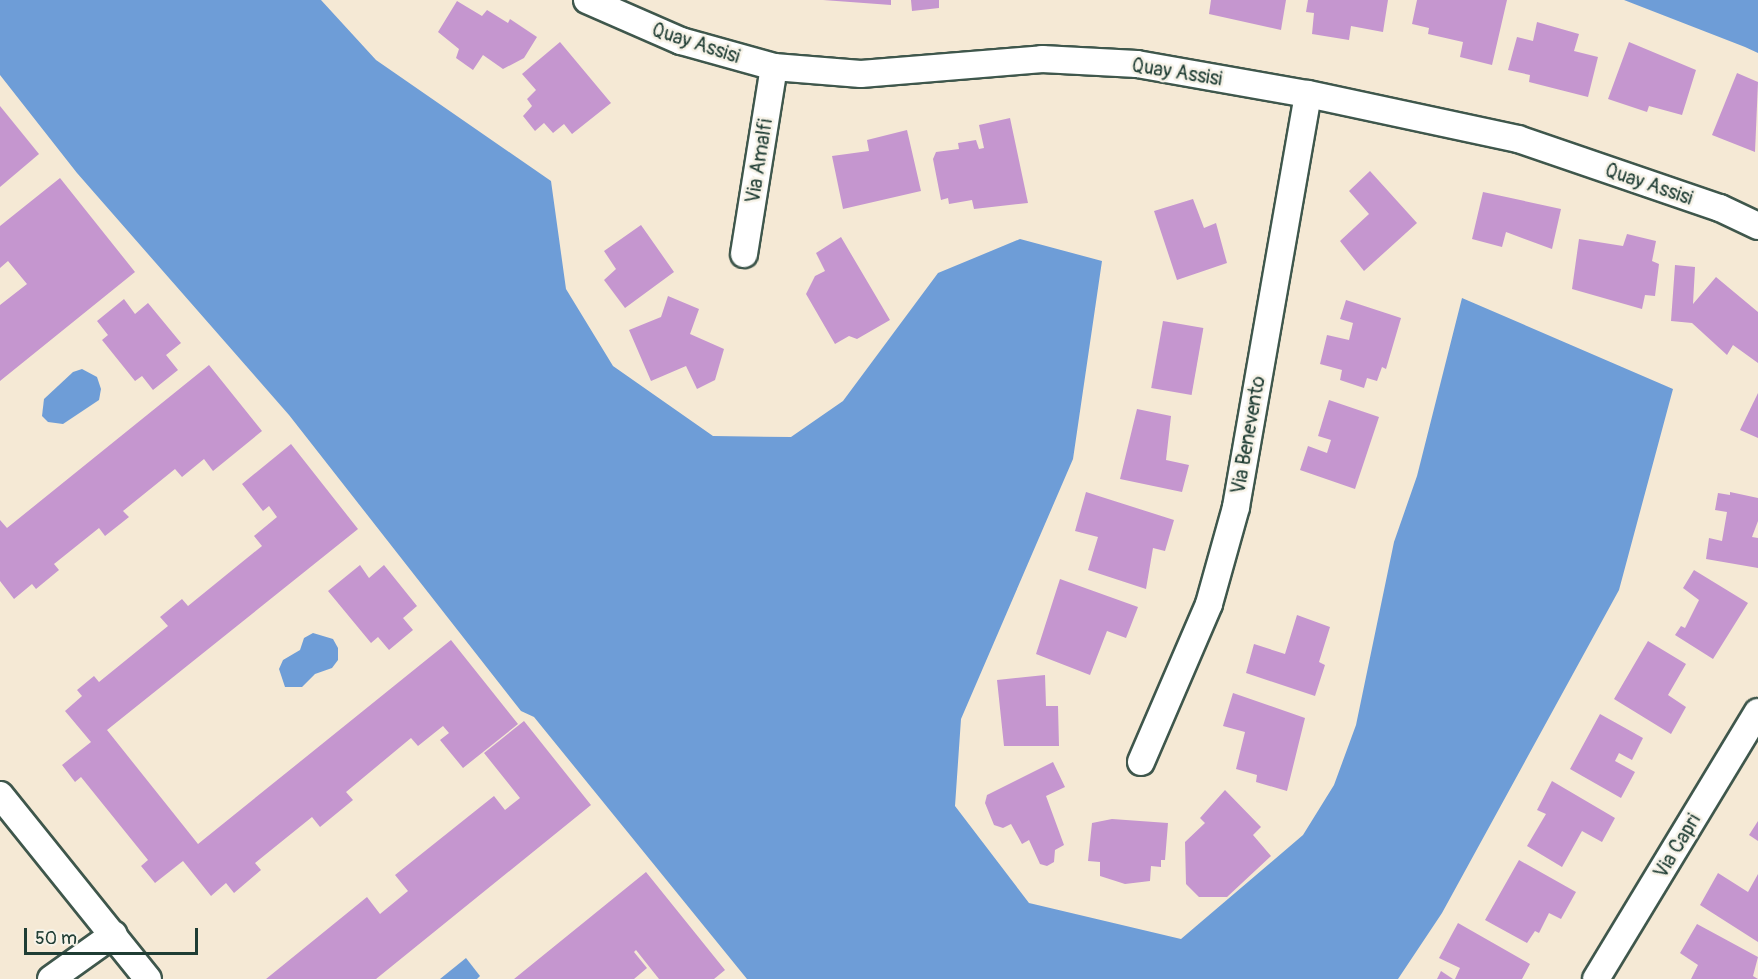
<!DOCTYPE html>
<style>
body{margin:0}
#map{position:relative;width:1758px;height:979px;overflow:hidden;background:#f5e9d5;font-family:Pangolin,sans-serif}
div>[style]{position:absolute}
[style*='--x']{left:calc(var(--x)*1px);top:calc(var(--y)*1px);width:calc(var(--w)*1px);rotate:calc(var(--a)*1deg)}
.water>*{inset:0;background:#6e9dd7}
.building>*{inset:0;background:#c596cf;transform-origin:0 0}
.roads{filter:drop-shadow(2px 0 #3f574c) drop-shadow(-2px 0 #3f574c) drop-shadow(0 2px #3f574c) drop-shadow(0 -2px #3f574c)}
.minor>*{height:26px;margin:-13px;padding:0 13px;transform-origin:13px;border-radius:13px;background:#fff}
span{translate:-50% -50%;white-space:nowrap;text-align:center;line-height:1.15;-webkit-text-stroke:5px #f7f3e8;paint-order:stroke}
.street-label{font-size:20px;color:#1f3d34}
.scale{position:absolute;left:24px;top:928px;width:174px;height:27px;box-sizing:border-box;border:3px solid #1f3d34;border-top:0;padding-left:8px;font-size:18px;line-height:21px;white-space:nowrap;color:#1f3d34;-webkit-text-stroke:4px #f7f3e8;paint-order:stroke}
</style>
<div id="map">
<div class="water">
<i style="clip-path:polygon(0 0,321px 0,376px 60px,551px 181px,566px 289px,613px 366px,713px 436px,791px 437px,843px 401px,938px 273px,1020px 239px,1102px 261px,1073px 459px,961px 719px,955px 806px,1029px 903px,1181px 939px,1303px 835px,1334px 785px,1356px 725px,1394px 542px,1417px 476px,1462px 298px,1673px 389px,1619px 590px,1442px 913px,1398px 979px,747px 979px,534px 717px,521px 711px,289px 415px,77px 173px,0 75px)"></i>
<i style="clip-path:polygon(1624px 0,1758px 0,1758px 53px,1745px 47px)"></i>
<i style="clip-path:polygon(82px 369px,97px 377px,101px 389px,99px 400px,63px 424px,48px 422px,42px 416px,44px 399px,73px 372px)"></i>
<i style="clip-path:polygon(313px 633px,333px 639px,338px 648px,338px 660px,332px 668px,315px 674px,302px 687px,285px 687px,279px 669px,283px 660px,300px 650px,304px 638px)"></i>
<i style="clip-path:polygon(466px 958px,480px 976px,477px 979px,440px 979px)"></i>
</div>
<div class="building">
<i style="clip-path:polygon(823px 0,891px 0,891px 5px)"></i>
<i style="clip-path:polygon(911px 0,939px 0,939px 8px,912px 11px)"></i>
<i style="clip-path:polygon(1211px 0,1286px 0,1281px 30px,1209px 14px)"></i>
<i style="clip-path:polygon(1308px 0,1388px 0,1383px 32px,1351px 26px,1349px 40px,1312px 34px,1314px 13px,1306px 12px)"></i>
<i style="clip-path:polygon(1417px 0,1507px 0,1492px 65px,1460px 57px,1463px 42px,1428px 34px,1429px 28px,1412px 24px)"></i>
<i style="clip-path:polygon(457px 1px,482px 16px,487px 10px,508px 23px,510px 19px,537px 37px,524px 58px,503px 69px,483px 55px,473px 70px,456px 58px,459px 49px,438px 32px)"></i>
<i style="clip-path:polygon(1537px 22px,1579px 34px,1574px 51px,1598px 57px,1588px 97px,1529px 82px,1530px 75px,1508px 70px,1517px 37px,1533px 41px)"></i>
<i style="clip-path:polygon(560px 42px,611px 103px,572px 134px,564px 124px,553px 133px,544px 123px,535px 131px,523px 116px,532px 106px,527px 99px,536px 90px,522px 74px)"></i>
<i style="clip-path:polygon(1629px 42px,1696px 70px,1682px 115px,1649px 106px,1647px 112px,1608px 99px)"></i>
<i style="clip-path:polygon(1737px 73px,1758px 82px,1755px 152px,1712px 135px)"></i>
<i style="clip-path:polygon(0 106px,39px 154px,0 187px)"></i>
<i style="clip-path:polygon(1010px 118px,1028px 203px,974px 209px,972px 200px,949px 204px,948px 198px,941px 200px,933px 159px,936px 152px,959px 149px,958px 143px,976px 140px,979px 149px,984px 148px,979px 125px)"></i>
<i style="clip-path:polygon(907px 130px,921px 191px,843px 209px,832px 156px,869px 151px,867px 140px)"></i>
<i style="clip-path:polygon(1370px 171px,1417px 223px,1364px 271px,1340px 241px,1369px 214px,1349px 191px)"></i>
<i style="clip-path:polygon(60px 178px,135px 272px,0 381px,0 305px,27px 284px,8px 261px,0 268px,0 226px)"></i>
<i style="clip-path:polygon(1483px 192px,1561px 209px,1552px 249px,1506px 232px,1502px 247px,1472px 239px)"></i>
<i style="clip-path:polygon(1193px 199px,1204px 228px,1216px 223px,1227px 263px,1177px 280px,1154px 211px)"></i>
<i style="clip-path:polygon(641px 225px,674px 272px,625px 308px,604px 280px,616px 269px,604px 251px)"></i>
<i style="clip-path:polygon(1627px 234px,1656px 241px,1652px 261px,1659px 264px,1655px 296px,1645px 295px,1642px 309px,1572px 289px,1579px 239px,1623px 246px)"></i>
<i style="clip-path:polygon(841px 237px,890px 320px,857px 339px,849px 336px,835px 344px,806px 294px,815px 276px,825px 271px,816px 253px)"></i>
<i style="clip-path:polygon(1675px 265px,1695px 267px,1693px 304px,1716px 277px,1758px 312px,1758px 363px,1733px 345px,1727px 355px,1692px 323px,1671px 321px)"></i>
<i style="clip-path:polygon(668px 296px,699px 309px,690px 334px,724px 349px,715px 380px,697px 389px,686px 366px,651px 381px,629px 330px,661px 317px)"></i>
<i style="clip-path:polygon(124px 299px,135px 314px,148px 303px,181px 343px,166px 355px,178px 370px,153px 390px,142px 376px,135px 381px,102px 340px,108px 335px,97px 321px)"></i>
<i style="clip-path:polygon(1346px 300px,1401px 318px,1386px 369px,1382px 367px,1377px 381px,1367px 378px,1364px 388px,1340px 380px,1342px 370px,1320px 364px,1327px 335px,1349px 340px,1353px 323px,1340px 319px)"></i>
<i style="left:1163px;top:321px;width:41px;height:68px;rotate:10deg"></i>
<i style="clip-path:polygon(209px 365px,262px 431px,213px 471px,204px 459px,182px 477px,175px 469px,123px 511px,129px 517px,105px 536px,99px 528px,54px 564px,59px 570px,36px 589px,32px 584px,14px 599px,0 581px,0 520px,7px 528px)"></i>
<i style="clip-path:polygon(1758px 393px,1758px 438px,1740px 430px)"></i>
<i style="clip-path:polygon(1329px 400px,1379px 417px,1355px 489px,1300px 470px,1308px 446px,1327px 453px,1331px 440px,1318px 436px)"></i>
<i style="clip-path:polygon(1137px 409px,1171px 416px,1166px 460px,1189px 465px,1182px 492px,1120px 479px)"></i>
<i style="clip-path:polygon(291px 444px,358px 529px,107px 730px,198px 844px,451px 640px,518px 724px,463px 768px,440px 740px,449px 733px,443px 726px,418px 746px,411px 738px,346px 792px,353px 800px,320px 827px,312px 817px,255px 863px,261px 870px,234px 893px,226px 883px,211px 896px,183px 861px,155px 883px,141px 866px,148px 860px,81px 777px,75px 782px,62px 765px,91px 742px,65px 711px,82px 696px,77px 690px,94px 676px,99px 682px,168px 626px,160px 617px,182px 599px,188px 606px,262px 546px,254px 536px,277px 517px,269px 506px,263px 511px,242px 484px)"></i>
<i style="clip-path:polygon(1086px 492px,1174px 520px,1165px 551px,1153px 548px,1146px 589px,1088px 570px,1098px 537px,1075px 531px)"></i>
<i style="clip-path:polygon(1730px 492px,1758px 498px,1758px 521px,1752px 537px,1758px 538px,1758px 568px,1706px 559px,1709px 538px,1722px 541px,1727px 512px,1715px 510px,1718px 493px,1730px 495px)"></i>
<i style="clip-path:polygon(360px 565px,369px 578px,384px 565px,417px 606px,403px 618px,413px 630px,389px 650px,378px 637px,371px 643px,328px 591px)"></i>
<i style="clip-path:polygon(1694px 570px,1748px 603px,1713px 659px,1675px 635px,1681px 626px,1685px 628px,1699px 600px,1683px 588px)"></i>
<i style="clip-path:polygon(1060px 579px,1138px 607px,1126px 638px,1107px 631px,1090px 675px,1036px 654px)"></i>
<i style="clip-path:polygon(1297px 615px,1330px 627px,1319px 662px,1325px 665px,1315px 696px,1246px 673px,1254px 644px,1285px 654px)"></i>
<i style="clip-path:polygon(1648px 641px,1686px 664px,1668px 695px,1686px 707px,1671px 734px,1614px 699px)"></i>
<i style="clip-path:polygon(1045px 675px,1046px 706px,1058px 706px,1059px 746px,1004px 746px,997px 680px)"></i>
<i style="clip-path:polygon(1233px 693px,1305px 718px,1287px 791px,1256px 782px,1257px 775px,1236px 769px,1245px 732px,1223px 726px)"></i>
<i style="clip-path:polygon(1600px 714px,1643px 738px,1632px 760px,1619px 753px,1615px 761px,1635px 772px,1621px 798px,1570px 769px)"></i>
<i style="clip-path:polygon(524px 721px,591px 805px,376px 979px,266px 979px,367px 897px,380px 914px,408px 891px,395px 875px,494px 796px,505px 810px,520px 798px,484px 753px)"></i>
<i style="clip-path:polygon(1053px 762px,1065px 787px,1046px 796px,1064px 845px,1055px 850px,1054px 862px,1047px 866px,1040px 864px,1029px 840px,1022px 844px,1011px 824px,1003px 828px,994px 825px,985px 803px,987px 795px)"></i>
<i style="clip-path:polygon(1552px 781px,1615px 818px,1602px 842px,1582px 831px,1562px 867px,1527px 846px,1546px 814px,1537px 810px)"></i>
<i style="clip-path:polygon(1225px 790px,1261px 827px,1253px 835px,1271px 856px,1227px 897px,1199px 897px,1186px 884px,1185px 842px,1205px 823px,1200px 818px)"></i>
<i style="clip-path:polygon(1112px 819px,1168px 823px,1165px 860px,1161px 860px,1161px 867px,1151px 866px,1150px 881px,1125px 884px,1100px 876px,1100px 862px,1088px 861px,1092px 823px)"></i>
<i style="clip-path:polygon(1758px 821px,1758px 841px,1749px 835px)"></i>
<i style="clip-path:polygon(1519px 860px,1576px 892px,1561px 919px,1549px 913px,1539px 933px,1535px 931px,1527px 943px,1485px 920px)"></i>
<i style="clip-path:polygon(646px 872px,725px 970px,714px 979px,659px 979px,636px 950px,634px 952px,647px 968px,634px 979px,514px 979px)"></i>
<i style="clip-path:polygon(1718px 873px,1748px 892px,1758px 874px,1758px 942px,1700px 905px)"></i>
<i style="clip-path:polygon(1458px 923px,1530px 964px,1522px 979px,1455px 979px,1460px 968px,1439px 958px)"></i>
<i style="clip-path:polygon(1697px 924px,1758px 957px,1753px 976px,1758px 979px,1691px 979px,1698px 965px,1680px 953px)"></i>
<i style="clip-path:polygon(1441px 971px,1453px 979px,1437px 979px)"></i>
</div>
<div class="roads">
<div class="minor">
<i style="--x:587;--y:0;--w:103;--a:23.6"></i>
<i style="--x:681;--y:41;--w:97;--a:15.6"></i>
<i style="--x:774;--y:67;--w:87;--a:4.6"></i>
<i style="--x:861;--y:74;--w:182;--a:-4.7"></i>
<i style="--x:1042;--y:59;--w:95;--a:3"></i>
<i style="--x:1137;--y:64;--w:174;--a:10"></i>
<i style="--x:1308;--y:94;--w:215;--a:12.1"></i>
<i style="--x:1518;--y:139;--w:213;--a:18.9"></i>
<i style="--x:1720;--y:208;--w:42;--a:25.3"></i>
<i style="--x:744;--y:254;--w:189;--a:-80.9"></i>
<i style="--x:1141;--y:762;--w:172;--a:-66.7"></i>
<i style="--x:1209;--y:604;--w:101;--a:-74.4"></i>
<i style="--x:1236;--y:507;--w:419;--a:-80.1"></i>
<i style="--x:0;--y:795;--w:236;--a:51.2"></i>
<i style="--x:51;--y:979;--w:77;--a:-35.5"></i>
<i style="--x:1596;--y:979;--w:312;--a:-58.8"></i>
</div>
</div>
<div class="street-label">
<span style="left:696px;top:43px;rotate:18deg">Quay Assisi</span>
<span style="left:1177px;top:72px;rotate:9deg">Quay Assisi</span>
<span style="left:759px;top:161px;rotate:-81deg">Via Amalfi</span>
<span style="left:1649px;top:184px;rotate:19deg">Quay Assisi</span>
<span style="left:1248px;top:435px;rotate:-80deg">Via Benevento</span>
<span style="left:1677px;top:846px;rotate:-59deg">Via Capri</span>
</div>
<div class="scale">50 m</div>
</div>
